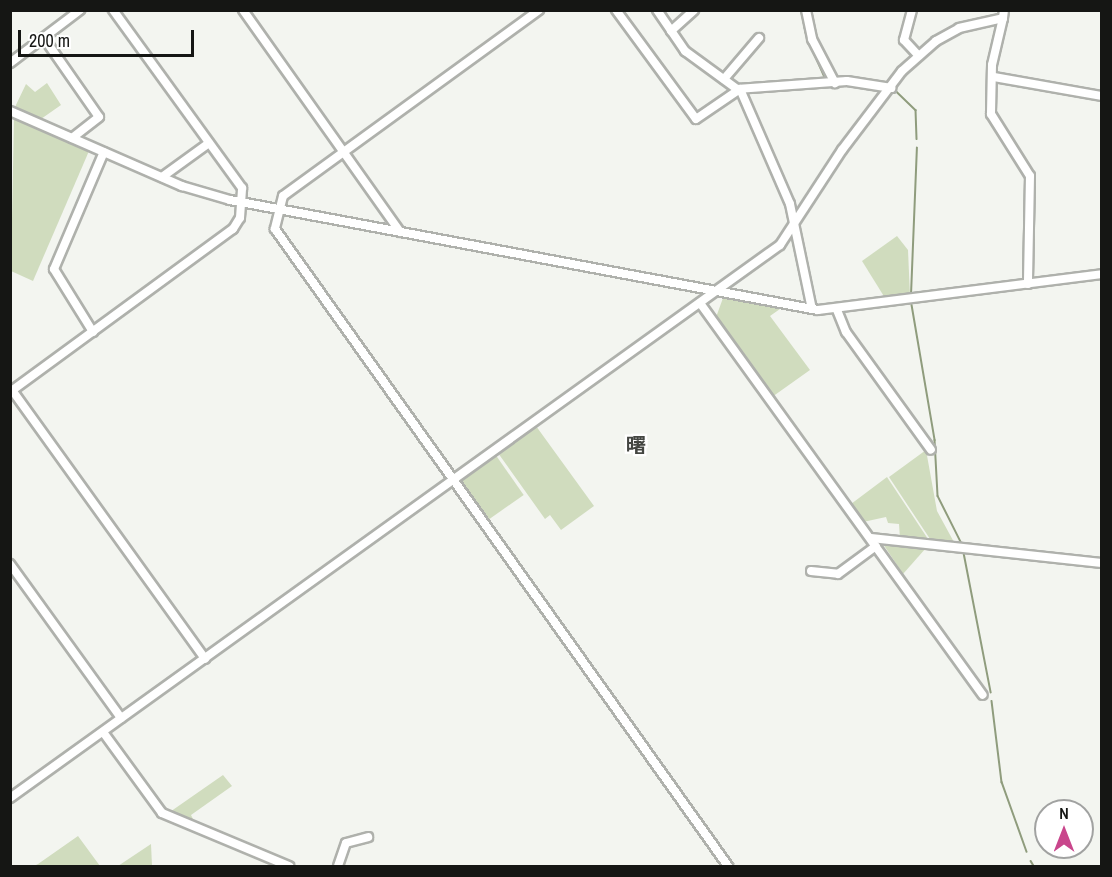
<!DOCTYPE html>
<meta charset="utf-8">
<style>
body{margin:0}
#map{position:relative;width:1112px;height:877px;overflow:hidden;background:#f3f5f0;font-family:"Archivo Narrow","Noto Sans JP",sans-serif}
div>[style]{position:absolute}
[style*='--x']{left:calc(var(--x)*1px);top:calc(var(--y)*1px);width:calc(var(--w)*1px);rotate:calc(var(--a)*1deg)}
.green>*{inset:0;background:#d0dcbe;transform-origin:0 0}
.stream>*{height:1.5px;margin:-0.75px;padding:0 0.75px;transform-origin:0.75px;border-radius:0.75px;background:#8f9c7d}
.roads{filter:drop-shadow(2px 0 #afb1ac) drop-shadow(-2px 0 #afb1ac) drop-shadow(0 2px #afb1ac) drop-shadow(0 -2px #afb1ac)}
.minor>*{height:8px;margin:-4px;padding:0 4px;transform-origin:4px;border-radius:4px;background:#fff}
span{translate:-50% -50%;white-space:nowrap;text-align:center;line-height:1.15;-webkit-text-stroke:4.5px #fff;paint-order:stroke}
.neighbourhood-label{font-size:20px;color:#444642;font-weight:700}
.frame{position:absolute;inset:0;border:12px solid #151614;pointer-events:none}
.north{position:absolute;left:1034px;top:799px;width:60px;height:60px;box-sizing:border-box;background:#fff;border:2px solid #a1a2a1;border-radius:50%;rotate:0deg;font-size:16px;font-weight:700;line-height:24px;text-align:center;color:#151614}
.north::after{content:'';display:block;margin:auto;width:21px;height:27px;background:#c9468c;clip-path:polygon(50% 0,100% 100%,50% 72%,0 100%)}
.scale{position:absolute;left:18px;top:30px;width:176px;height:27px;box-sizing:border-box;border:3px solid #151614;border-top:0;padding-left:8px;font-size:18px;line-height:21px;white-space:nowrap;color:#151614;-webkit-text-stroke:4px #fff;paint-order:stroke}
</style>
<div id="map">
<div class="green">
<i style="clip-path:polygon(47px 83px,61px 105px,41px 119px,15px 107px,26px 84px,35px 92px)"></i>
<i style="clip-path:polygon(14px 117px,89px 151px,33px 281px,11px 271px)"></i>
<i style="clip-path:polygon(897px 236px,908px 250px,910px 296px,885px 298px,862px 261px)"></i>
<i style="clip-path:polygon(723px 298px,780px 309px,770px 316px,810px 370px,772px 397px,715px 320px)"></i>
<i style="clip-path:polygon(536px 426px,594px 506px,561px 530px,550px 515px,545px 519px,498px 453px)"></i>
<i style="clip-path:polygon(926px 450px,937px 511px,955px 544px,932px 542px,889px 477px)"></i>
<i style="left:495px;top:454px;width:50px;height:47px;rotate:55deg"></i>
<i style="clip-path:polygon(887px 477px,930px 542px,900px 539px,899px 524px,888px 523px,886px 517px,863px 522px,851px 504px)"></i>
<i style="clip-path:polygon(883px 544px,926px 548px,903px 574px)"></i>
<i style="clip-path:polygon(223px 775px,232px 786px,191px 815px,194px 821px,167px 814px)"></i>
<i style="clip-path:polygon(78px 836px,100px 866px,34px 866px,38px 864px)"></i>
<i style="clip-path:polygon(151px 844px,152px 866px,118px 866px)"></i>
</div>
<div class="stream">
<i style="--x:802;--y:10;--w:23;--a:80"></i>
<i style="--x:811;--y:46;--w:37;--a:66"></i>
<i style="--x:895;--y:90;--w:29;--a:44"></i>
<i style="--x:916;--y:110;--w:29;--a:88"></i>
<i style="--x:911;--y:295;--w:147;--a:-87.7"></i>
<i style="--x:912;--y:305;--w:137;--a:80.3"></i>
<i style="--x:935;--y:440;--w:56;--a:86.9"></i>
<i style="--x:938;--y:496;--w:51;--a:63.4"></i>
<i style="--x:964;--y:553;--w:142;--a:79"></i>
<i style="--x:992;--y:701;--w:82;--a:83"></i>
<i style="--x:1002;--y:782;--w:74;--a:70.3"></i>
<i style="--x:1031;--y:861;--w:6;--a:59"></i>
</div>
<div class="roads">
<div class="minor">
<i style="--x:243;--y:10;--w:272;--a:54.7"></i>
<i style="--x:539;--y:10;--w:316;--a:144"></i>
<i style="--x:283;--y:196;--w:34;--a:104"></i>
<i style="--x:275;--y:229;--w:782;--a:54.58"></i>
<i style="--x:616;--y:10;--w:135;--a:53.7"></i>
<i style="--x:696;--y:119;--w:53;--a:-34.3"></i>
<i style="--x:740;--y:89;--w:125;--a:66.5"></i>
<i style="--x:790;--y:204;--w:107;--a:78.2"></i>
<i style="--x:657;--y:10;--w:50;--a:55.7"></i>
<i style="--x:685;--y:51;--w:64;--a:36.2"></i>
<i style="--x:737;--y:89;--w:110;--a:-4.2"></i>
<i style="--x:847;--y:81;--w:45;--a:9"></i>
<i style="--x:806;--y:10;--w:30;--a:78"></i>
<i style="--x:812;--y:39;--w:50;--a:62.4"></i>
<i style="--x:912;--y:10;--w:31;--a:105"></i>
<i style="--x:904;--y:40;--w:21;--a:47"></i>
<i style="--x:1003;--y:18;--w:48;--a:103.2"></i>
<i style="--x:992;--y:65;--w:49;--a:91.2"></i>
<i style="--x:991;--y:114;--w:73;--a:57.8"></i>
<i style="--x:1030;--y:176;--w:108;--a:91.1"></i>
<i style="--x:671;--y:31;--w:31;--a:-42"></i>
<i style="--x:44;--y:38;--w:96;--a:55.2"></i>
<i style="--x:99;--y:117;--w:34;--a:142"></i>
<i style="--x:10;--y:63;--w:88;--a:-37.1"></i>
<i style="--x:994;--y:77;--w:110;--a:10"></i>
<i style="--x:724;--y:79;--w:54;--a:-49.5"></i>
<i style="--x:10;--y:111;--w:188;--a:23.6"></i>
<i style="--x:182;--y:186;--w:50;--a:16.3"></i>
<i style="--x:230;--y:200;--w:598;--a:10.6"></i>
<i style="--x:818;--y:310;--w:286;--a:-7.2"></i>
<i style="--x:162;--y:177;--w:58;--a:-35.9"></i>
<i style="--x:700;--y:303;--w:483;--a:54.2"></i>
<i style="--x:837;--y:310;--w:24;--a:68"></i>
<i style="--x:846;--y:332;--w:145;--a:54.2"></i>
<i style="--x:93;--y:332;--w:74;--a:-121.8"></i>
<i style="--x:54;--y:269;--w:127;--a:-66.9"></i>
<i style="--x:12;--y:390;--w:331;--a:54.3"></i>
<i style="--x:10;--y:392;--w:276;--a:-36.2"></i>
<i style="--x:233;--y:229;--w:13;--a:-58"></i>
<i style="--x:240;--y:218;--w:30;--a:-86"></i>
<i style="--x:242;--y:188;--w:220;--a:-125.9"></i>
<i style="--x:871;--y:538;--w:232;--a:6.2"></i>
<i style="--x:10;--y:564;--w:190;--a:54.2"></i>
<i style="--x:811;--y:571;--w:27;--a:6"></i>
<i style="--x:838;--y:574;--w:47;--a:-36.4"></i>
<i style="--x:103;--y:732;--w:100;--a:53.9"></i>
<i style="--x:162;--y:813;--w:138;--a:22.7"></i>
<i style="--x:10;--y:798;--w:948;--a:-35.69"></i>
<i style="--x:780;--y:245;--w:113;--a:-56.9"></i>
<i style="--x:842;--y:150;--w:99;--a:-52.8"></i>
<i style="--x:902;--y:71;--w:45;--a:-41.4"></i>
<i style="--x:936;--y:41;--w:26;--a:-29"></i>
<i style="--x:959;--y:28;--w:45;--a:-12.8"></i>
<i style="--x:1003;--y:18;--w:8;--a:-83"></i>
<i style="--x:338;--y:866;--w:24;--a:-71"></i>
<i style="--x:346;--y:843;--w:23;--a:-15"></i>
</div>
</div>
<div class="neighbourhood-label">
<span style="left:636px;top:444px">曙</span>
</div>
<div class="frame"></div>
<div class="north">N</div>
<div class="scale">200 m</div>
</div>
